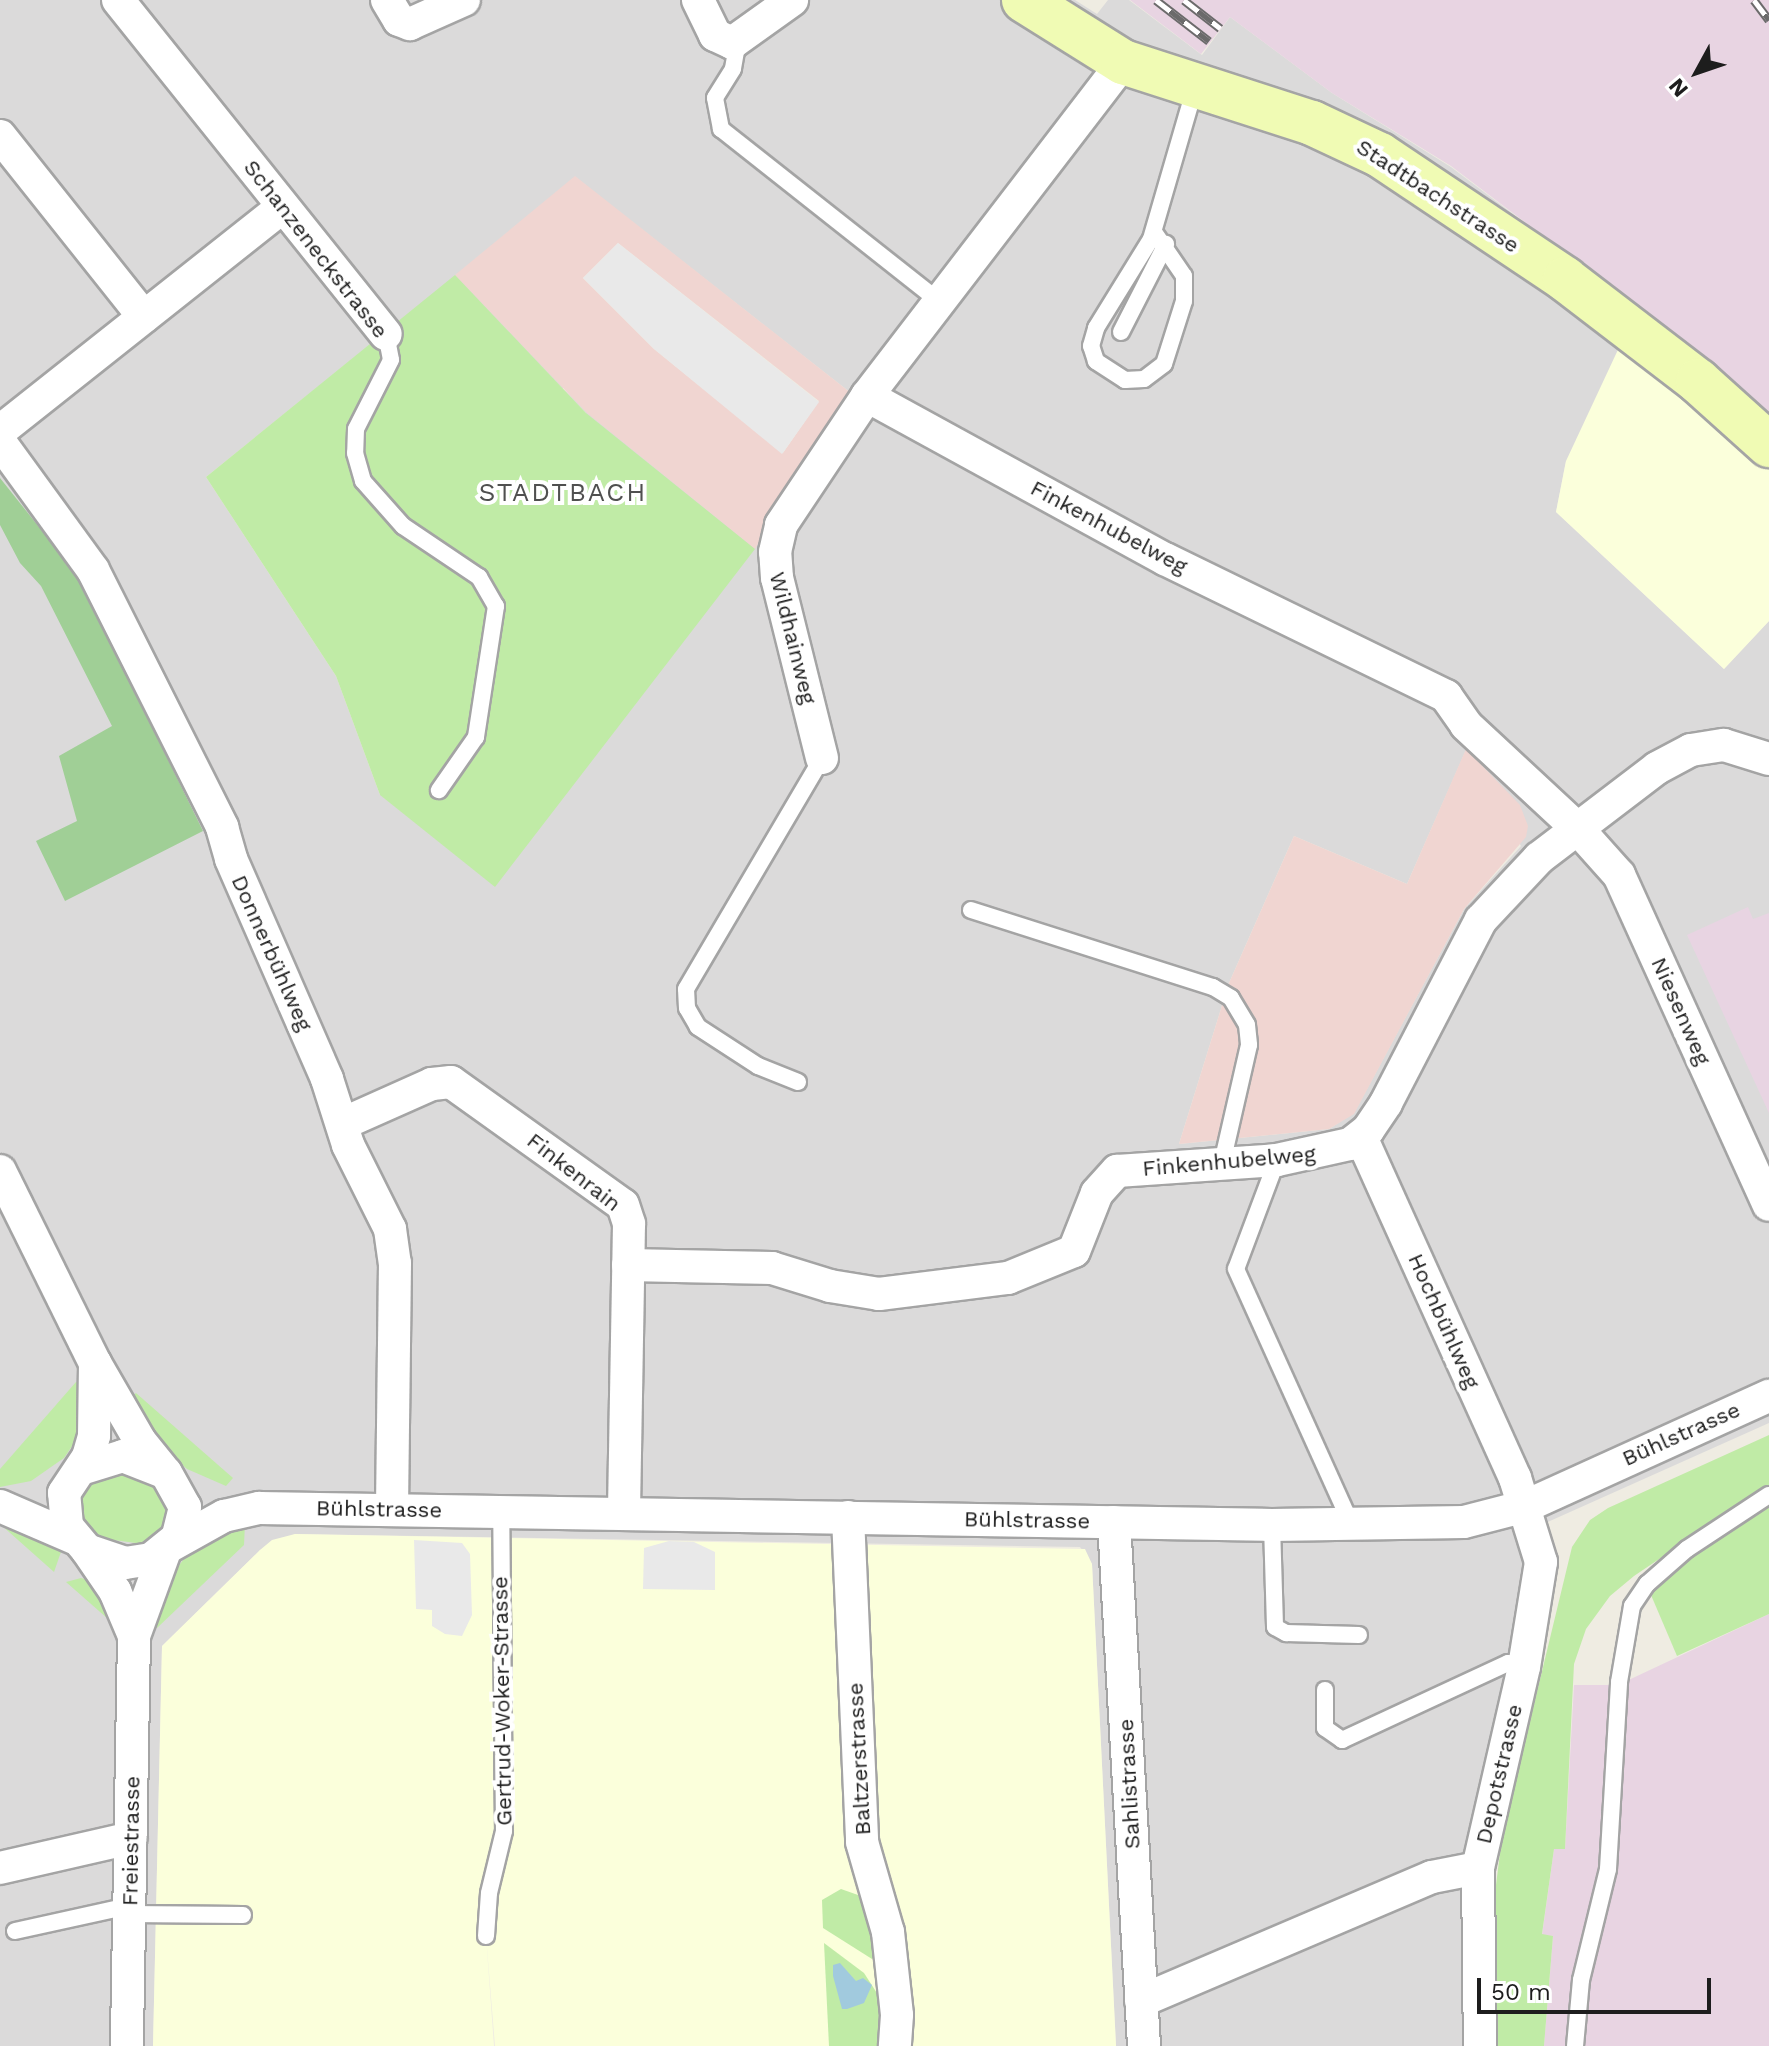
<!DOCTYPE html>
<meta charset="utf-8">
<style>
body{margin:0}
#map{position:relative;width:1769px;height:2046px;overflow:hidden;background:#efece2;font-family:"Work Sans",sans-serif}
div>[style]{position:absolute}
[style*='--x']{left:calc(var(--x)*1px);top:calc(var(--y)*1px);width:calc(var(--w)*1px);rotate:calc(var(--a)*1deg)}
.residential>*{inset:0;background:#dbdada}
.commercial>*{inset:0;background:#f0d5d1}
.industrial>*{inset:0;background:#e8d4e2}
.education>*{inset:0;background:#fbffdb}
.grass>*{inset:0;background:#c0eba6}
.forest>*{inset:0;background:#a0cf96}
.parking>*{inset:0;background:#e9e9e9}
.water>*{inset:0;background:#a1cade}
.roads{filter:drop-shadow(2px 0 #a4a4a4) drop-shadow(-2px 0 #a4a4a4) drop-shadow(0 2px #a4a4a4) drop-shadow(0 -2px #a4a4a4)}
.lane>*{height:16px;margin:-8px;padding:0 8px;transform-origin:8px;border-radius:8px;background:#fff}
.street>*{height:32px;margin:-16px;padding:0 16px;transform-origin:16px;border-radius:16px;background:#fff}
.secondary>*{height:44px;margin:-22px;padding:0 22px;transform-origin:22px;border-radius:22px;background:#f0fbb4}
.rail>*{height:9px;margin-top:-4.5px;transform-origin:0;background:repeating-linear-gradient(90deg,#fff 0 18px,#6b6b6b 0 36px);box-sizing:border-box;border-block:2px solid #6b6b6b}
span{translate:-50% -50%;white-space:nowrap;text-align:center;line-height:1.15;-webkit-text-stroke:8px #fff;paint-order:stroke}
.street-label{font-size:22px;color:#1d1d1d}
.quarter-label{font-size:26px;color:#505050;letter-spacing:2px}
.north{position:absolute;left:1657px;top:32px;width:80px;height:80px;-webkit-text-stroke:6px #fff;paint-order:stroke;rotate:230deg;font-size:22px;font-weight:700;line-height:32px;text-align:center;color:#1d1d1d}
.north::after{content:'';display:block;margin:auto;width:28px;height:36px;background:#1d1d1d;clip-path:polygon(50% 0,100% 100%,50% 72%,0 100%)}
.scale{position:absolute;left:1477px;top:1978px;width:234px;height:36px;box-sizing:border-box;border:4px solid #1d1d1d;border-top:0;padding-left:10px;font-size:24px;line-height:28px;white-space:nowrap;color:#1d1d1d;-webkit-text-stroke:6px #fff;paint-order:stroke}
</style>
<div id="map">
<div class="residential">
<i style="clip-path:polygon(evenodd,0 0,1075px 0,1097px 14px,1108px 0,1129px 0,1202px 55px,1230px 17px,1332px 93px,1451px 167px,1700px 355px,1769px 415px,1769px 462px,1566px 461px,1556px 512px,1724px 669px,1769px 621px,1769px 1423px,1541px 1525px,1481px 1828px,1478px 2046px,1116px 2046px,1092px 1564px,1080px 1547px,295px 1534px,260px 1550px,162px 1646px,153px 2046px,0 2046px,0 0,575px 177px,856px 397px,796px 477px,755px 548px,563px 389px,575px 177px,0 0,455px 276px,586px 413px,380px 795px,336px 676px,206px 477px,455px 276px,0 0,1466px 750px,1521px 846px,1464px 909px,1354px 1113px,1329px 1129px,1179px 1144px,1229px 983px,1294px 836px,1407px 884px,1466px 750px)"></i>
</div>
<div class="commercial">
<i style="clip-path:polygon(evenodd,575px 176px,856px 397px,796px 477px,755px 549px,587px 413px,455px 275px,575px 176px,618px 243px,819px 401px,783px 453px,654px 349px,583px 278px,618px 243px)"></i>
<i style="clip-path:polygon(1466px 749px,1520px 805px,1528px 826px,1526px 837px,1464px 909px,1354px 1114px,1329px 1129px,1179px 1144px,1229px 983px,1294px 836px,1407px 884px)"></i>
</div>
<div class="industrial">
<i style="clip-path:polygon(1130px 0,1769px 0,1769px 414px,1700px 355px,1451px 166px,1332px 93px,1230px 17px,1201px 54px)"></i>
<i style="clip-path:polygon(1748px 907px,1753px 919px,1769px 913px,1769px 1113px,1687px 935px)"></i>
<i style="clip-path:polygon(1769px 1614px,1769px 2046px,1544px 2046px,1553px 1936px,1542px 1935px,1554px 1849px,1565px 1849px,1574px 1685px,1618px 1685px)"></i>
</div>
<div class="education">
<i style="clip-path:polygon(1623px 339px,1769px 462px,1769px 621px,1724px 669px,1556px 512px,1566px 461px)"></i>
<i style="clip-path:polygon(295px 1534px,1085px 1549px,1092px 1564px,1116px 2046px,495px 2046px,486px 1936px,494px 2046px,153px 2046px,162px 1646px,260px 1550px,272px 1540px)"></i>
</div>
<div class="grass">
<i style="clip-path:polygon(455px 275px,586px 413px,755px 549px,495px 887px,380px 795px,336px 676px,206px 477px)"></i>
<i style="clip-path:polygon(84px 1380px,79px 1436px,64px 1458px,31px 1481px,0 1487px,0 1469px,76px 1382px)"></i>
<i style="clip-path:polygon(136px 1393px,233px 1478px,226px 1486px,187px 1469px,158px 1443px,131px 1397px)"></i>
<i style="clip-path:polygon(1769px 1435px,1769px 1485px,1634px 1576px,1610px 1596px,1586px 1629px,1574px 1664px,1565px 1849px,1554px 1849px,1542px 1934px,1553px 1936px,1544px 2046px,1496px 2046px,1493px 1909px,1502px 1837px,1572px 1547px,1590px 1520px,1608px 1508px)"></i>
<i style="clip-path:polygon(122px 1472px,163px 1490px,169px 1513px,164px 1528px,143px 1544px,99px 1538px,83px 1525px,78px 1502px,86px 1486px)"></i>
<i style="clip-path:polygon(1769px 1495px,1769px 1614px,1677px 1656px,1651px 1595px,1652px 1581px)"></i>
<i style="clip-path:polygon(0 1519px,62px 1549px,54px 1572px,0 1524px)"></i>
<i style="clip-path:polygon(245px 1523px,244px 1545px,157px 1628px,152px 1627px,171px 1576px,183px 1560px,204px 1543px)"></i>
<i style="clip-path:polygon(81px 1578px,91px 1581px,116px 1626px,66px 1582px)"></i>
<i style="clip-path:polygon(841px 1889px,858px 1895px,868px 1912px,876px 1955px,872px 1959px,823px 1928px,822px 1900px)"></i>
<i style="clip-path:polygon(824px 1943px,864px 1973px,882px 2001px,877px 2046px,829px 2046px)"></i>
</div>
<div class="forest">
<i style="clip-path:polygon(0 478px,78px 576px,203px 831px,65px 901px,36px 841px,77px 821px,59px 756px,112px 726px,41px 586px,20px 563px,0 525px)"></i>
</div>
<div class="parking">
<i style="clip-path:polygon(618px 243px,819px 402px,782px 454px,654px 349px,583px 278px)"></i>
<i style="clip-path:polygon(414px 1540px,462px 1543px,470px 1554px,472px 1615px,462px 1636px,445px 1634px,432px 1626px,432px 1610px,416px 1609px)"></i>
<i style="clip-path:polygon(669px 1541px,694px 1542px,715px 1552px,715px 1590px,643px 1589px,644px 1548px)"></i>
</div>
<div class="water">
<i style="clip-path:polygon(840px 1963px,856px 1981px,863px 1978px,872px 1985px,864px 2003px,847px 2009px,842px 2009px,833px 1976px,833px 1965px)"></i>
</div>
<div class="roads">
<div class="lane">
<i style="--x:738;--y:40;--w:29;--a:100"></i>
<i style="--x:733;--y:69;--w:34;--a:122"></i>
<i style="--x:715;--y:98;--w:32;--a:79"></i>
<i style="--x:721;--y:129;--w:279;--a:38.3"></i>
<i style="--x:1154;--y:232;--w:53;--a:55.7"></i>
<i style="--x:1184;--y:276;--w:25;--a:90"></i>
<i style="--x:1184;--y:301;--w:66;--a:107.6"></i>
<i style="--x:1164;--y:364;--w:25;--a:143"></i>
<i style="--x:1144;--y:379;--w:19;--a:177"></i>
<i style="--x:1125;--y:380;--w:35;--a:-147"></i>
<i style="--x:1096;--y:361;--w:16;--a:-108"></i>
<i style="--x:1091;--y:346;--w:19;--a:-74"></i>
<i style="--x:1096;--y:328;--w:105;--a:-58.3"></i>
<i style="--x:1151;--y:239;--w:157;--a:-73.8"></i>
<i style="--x:1121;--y:332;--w:99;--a:-62.9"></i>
<i style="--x:386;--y:334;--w:26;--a:79"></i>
<i style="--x:391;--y:360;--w:77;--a:116.9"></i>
<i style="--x:356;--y:429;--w:24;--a:92"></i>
<i style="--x:355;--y:453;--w:29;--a:74"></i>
<i style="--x:363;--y:481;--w:60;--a:48.4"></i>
<i style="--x:403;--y:526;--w:92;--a:33.9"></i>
<i style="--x:479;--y:577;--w:34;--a:60"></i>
<i style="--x:496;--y:606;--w:133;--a:98.7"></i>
<i style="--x:476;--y:737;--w:65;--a:124.9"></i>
<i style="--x:971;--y:910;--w:254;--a:17.7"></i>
<i style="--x:1213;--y:987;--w:21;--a:31"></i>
<i style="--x:1231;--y:998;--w:31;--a:59"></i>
<i style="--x:1247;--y:1025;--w:20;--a:84"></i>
<i style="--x:1249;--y:1045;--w:121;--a:102.9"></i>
<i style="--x:798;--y:1082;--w:43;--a:-158.2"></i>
<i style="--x:758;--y:1066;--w:72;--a:-147"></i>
<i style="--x:698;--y:1027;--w:22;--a:-120"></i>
<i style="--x:687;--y:1008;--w:19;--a:-93"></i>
<i style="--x:686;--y:989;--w:268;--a:-59.5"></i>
<i style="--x:1277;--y:1160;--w:116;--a:110.6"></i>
<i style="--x:1236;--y:1269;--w:282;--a:65.7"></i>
<i style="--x:1272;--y:1525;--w:102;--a:88.3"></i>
<i style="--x:1275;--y:1627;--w:13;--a:29"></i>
<i style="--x:1286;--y:1633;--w:73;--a:1.6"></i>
<i style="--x:1325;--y:1690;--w:38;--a:90"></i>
<i style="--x:1325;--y:1728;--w:21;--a:35"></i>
<i style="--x:1342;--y:1740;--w:183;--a:-24.9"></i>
<i style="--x:1508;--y:1663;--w:16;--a:14"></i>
<i style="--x:129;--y:1914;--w:114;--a:0.5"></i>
<i style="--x:15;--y:1931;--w:117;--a:-12.4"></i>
<i style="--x:486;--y:1936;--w:43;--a:-86"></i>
<i style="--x:489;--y:1893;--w:64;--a:-76.4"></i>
<i style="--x:504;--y:1831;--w:320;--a:-90.5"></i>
<i style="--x:1575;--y:2046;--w:66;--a:-84.8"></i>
<i style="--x:1581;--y:1980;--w:114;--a:-76.3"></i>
<i style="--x:1608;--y:1869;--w:187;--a:-86.6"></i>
<i style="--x:1619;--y:1682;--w:77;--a:-80.3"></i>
<i style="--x:1632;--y:1606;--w:27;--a:-56"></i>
<i style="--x:1647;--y:1584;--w:53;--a:-41.2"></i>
<i style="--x:1687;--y:1549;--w:98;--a:-33.4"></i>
</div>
<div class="street">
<i style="--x:118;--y:0;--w:428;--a:51.3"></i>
<i style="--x:387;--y:0;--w:23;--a:59"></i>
<i style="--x:399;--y:20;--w:12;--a:20"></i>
<i style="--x:410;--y:24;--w:59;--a:-24"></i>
<i style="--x:698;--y:0;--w:39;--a:64"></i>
<i style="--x:715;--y:35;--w:19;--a:25"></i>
<i style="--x:732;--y:43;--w:74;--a:-35.6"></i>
<i style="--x:0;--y:136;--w:231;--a:51.5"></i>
<i style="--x:867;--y:396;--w:340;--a:28.7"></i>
<i style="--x:1165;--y:559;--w:313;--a:26"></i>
<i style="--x:1446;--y:696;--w:35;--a:55"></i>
<i style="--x:1466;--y:725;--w:151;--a:42.9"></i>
<i style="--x:1577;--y:828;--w:63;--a:48.2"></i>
<i style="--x:1619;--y:875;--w:362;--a:65.6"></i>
<i style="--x:0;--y:431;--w:361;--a:-38.4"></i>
<i style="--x:0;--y:442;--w:158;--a:54"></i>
<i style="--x:93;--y:570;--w:288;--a:63.3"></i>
<i style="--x:222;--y:827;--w:33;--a:74"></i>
<i style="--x:231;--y:859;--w:240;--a:66.4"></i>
<i style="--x:327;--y:1079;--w:69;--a:72.3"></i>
<i style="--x:348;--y:1145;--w:94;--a:63.4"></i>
<i style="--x:390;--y:1229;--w:34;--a:82"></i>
<i style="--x:395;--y:1263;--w:246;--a:90.7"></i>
<i style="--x:822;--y:758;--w:186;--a:-104"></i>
<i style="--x:777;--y:578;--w:26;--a:-94"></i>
<i style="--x:775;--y:552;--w:28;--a:-77"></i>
<i style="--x:781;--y:525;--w:155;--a:-56.3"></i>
<i style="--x:867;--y:396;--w:421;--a:-52.5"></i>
<i style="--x:342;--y:1124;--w:98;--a:-24"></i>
<i style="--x:432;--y:1084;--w:19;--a:-6"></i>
<i style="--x:451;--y:1082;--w:211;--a:35.6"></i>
<i style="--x:623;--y:1205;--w:20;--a:72"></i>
<i style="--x:629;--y:1224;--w:289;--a:91"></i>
<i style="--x:1361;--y:1137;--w:374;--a:65.7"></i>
<i style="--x:1515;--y:1478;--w:88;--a:72.8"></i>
<i style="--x:1541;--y:1562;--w:106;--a:99.2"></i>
<i style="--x:1524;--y:1667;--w:206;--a:102.9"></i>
<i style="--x:1478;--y:1868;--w:178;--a:89.4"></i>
<i style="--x:0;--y:1171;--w:214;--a:63.7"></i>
<i style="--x:95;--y:1363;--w:90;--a:60"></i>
<i style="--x:140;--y:1441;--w:36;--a:51"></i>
<i style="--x:628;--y:1265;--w:144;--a:1.2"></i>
<i style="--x:772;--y:1268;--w:61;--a:17.2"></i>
<i style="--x:830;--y:1286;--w:50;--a:9.3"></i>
<i style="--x:879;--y:1294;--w:130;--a:-7.1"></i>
<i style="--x:1008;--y:1278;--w:71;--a:-22.2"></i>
<i style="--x:1074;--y:1251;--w:62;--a:-68.4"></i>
<i style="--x:1097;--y:1193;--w:30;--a:-48"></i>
<i style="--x:1117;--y:1171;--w:160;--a:-3.9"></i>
<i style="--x:1277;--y:1160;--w:75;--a:-12.4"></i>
<i style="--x:1350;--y:1144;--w:23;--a:-38"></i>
<i style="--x:1368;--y:1130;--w:32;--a:-56"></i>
<i style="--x:1386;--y:1103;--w:206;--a:-62.6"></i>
<i style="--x:1481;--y:920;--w:85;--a:-46.9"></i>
<i style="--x:1539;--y:858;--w:148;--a:-37.3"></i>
<i style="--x:1657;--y:768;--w:38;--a:-28"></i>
<i style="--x:1691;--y:750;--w:33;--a:-9"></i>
<i style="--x:1724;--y:745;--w:47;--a:17.3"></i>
<i style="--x:81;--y:1469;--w:44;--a:-17.2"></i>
<i style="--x:123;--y:1456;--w:46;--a:21.6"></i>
<i style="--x:166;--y:1473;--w:39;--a:61"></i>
<i style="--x:185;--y:1507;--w:32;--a:104"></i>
<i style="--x:177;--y:1538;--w:33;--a:141"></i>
<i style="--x:151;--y:1559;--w:26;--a:171"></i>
<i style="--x:125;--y:1563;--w:40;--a:-161.1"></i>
<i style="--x:87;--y:1550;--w:31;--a:-130"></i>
<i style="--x:67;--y:1526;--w:33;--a:-95"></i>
<i style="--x:64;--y:1493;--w:43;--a:-56.3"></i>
<i style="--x:88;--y:1457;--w:22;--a:-74"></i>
<i style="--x:94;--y:1436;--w:73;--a:-89.2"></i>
<i style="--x:0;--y:1506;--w:81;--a:23.4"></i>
<i style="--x:848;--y:1517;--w:325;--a:87.5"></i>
<i style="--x:862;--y:1842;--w:94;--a:73.9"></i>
<i style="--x:888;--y:1932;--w:83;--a:83.8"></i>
<i style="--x:897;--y:2015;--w:31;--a:94"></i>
<i style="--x:1114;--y:1522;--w:525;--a:86.72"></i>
<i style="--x:170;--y:1546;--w:62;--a:-29.1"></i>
<i style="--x:224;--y:1516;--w:36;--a:-13"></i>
<i style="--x:259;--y:1508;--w:1013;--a:0.96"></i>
<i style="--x:1272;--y:1525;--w:192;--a:-0.9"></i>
<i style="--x:1464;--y:1522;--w:64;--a:-14.5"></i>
<i style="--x:1526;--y:1506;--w:267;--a:-24.4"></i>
<i style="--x:87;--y:1550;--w:50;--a:55.7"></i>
<i style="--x:115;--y:1591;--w:49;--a:67.1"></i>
<i style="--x:134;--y:1636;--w:410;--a:91"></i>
<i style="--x:134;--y:1636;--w:90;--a:-70"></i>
<i style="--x:0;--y:1868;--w:134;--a:-12.9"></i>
<i style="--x:1141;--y:2001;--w:316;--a:-23.1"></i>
<i style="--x:1432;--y:1877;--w:47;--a:-11.1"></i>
</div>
<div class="secondary">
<i style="--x:1024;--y:0;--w:117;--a:32.1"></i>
<i style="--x:1123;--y:62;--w:199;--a:17.9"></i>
<i style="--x:1312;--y:123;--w:75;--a:25.2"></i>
<i style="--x:1380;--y:155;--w:223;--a:33.8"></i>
<i style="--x:1565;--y:279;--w:168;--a:37.5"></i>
<i style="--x:1698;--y:381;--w:96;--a:42"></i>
</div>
</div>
<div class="rail">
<i style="--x:1156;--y:0;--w:67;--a:37.7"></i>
<i style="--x:1184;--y:0;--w:46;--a:37.9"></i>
<i style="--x:1754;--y:0;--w:25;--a:53"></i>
</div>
<div class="street-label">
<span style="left:1438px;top:196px;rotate:33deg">Stadtbachstrasse</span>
<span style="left:316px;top:249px;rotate:52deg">Schanzeneckstrasse</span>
<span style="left:1109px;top:527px;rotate:28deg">Finkenhubelweg</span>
<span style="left:793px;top:638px;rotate:76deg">Wildhainweg</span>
<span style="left:272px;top:953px;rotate:66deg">Donnerbühlweg</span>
<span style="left:1681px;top:1011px;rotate:66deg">Niesenweg</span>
<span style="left:1229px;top:1161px;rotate:-5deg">Finkenhubelweg</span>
<span style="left:574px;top:1172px;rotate:38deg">Finkenrain</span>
<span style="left:1444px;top:1321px;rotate:66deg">Hochbühlweg</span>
<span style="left:1681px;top:1434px;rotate:-24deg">Bühlstrasse</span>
<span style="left:379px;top:1509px;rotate:1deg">Bühlstrasse</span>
<span style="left:1027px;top:1520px;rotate:1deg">Bühlstrasse</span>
<span style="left:502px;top:1701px;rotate:-91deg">Gertrud-Woker-Strasse</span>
<span style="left:859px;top:1759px;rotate:-93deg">Baltzerstrasse</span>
<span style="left:1499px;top:1774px;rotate:-77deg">Depotstrasse</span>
<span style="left:1129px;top:1784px;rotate:-93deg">Sahlistrasse</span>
<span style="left:131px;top:1841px;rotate:-89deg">Freiestrasse</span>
</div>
<div class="quarter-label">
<span style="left:563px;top:493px">STADTBACH</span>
</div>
<div class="north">N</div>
<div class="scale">50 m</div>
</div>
